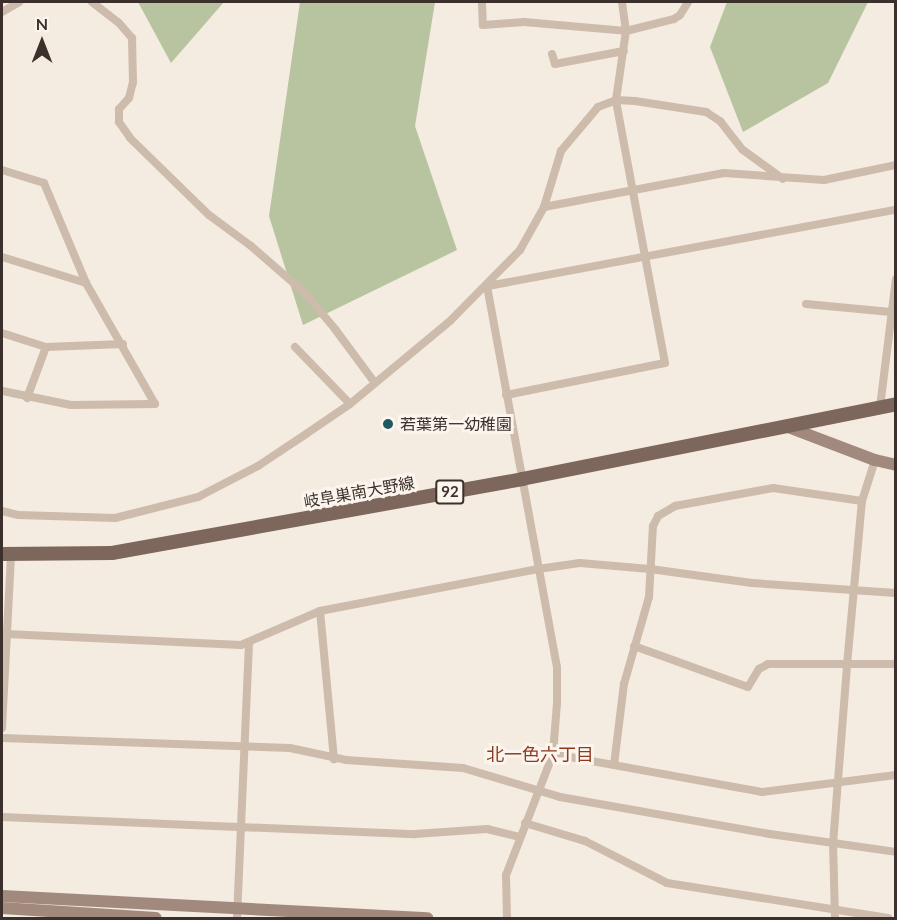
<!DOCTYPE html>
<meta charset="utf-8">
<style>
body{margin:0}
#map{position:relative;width:897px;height:920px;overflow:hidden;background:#f4ebe1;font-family:Lato,"Noto Sans JP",sans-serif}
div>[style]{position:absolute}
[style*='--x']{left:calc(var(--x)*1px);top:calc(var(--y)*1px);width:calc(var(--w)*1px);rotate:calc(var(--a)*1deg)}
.green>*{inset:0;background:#b8c4a0}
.street>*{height:8px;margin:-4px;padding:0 4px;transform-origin:4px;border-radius:4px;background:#cdbbac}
.secondary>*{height:12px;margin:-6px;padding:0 6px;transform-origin:6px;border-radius:6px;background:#a18a7d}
.primary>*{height:14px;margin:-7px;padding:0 7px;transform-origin:7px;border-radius:7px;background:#7d675c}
.dots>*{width:16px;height:16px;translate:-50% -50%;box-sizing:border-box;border:3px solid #fbf5ee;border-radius:50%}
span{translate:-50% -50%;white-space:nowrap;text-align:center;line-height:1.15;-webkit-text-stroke:6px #fbf5ee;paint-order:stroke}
.shield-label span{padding:2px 4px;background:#fbf5ee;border:2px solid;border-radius:4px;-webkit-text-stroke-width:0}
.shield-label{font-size:15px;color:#3b302b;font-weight:700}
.poi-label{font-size:16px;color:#3b302b}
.left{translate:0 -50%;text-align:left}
.street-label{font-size:16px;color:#3b302b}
.neighbourhood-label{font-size:18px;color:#8c3b22}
.frame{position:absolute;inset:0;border:3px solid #3b302b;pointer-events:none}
.north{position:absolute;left:12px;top:12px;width:60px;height:60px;-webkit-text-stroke:4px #fbf5ee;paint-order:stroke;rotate:0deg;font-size:16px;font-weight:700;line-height:24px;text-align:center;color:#3b302b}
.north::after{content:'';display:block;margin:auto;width:21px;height:27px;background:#3b302b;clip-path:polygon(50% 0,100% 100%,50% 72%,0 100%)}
</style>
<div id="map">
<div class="green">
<i style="clip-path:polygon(138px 2px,224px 2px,171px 63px)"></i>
<i style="clip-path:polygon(300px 2px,435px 2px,415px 126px,457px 250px,303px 325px,269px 216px)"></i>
<i style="clip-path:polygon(727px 2px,868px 2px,828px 83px,743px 132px,710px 47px)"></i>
</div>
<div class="street">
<i style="--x:92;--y:2;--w:34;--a:38"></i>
<i style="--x:119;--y:23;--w:20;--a:49"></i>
<i style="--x:132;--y:38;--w:44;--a:88.7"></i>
<i style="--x:133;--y:82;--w:16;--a:104"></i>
<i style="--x:129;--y:98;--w:15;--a:132"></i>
<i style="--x:119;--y:109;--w:13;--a:90"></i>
<i style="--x:119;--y:122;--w:19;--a:55"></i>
<i style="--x:130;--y:138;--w:110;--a:44.3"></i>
<i style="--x:209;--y:215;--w:52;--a:36.4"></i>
<i style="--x:251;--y:246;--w:70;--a:41"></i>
<i style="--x:304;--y:292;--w:48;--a:50"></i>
<i style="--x:335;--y:329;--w:67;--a:53.5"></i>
<i style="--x:482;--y:2;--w:23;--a:88"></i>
<i style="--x:483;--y:25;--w:41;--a:-4.2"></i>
<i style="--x:524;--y:22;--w:102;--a:5"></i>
<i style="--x:626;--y:31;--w:49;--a:-14"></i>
<i style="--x:674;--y:19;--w:7;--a:-34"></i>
<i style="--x:680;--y:15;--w:15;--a:-58"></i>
<i style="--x:2;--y:12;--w:20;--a:-30"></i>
<i style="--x:552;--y:54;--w:10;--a:73"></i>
<i style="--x:555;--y:64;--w:70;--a:-10.7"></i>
<i style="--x:2;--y:170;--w:44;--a:17.2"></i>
<i style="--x:44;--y:183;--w:108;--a:67.2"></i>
<i style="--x:86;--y:283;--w:139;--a:60.3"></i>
<i style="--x:155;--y:404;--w:84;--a:179.3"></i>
<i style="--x:71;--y:405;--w:70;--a:-168.5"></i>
<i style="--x:544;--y:207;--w:183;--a:-10.7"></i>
<i style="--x:724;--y:173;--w:100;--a:4"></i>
<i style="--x:824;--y:180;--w:74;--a:-11.8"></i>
<i style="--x:2;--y:257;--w:88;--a:17.2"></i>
<i style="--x:487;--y:286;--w:387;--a:79.6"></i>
<i style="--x:557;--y:667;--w:36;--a:90"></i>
<i style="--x:557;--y:703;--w:51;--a:94.5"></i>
<i style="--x:553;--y:754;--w:130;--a:111.2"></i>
<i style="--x:506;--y:875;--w:43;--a:88.7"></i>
<i style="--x:488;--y:286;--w:415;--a:-10.6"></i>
<i style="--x:806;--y:304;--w:85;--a:5.4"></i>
<i style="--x:2;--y:333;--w:46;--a:17.7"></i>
<i style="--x:46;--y:347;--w:77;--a:-2.2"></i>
<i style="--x:295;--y:347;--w:79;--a:46"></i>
<i style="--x:506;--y:395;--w:162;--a:-11.4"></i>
<i style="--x:665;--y:363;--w:268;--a:-100.6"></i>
<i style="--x:616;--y:100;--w:70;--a:-81.8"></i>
<i style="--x:626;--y:31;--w:29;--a:-98"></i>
<i style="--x:27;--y:398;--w:54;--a:-69.6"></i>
<i style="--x:880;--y:407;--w:129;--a:-82.9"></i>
<i style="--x:2;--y:511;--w:16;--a:14"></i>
<i style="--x:18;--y:515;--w:97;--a:1.8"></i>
<i style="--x:115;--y:518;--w:86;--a:-14.2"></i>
<i style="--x:198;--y:497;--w:68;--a:-27.3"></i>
<i style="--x:258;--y:466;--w:58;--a:-33.7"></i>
<i style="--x:306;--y:434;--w:53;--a:-34.3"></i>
<i style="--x:350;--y:404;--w:131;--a:-39.7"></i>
<i style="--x:451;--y:320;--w:98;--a:-45.4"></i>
<i style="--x:520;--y:250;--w:49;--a:-60.8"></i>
<i style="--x:544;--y:207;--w:59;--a:-73.1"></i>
<i style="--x:561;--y:151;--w:57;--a:-49.9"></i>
<i style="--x:598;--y:107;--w:19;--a:-21"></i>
<i style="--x:616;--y:100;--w:19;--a:3"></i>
<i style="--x:635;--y:101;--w:72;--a:8.8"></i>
<i style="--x:706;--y:112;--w:17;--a:33"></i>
<i style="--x:720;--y:121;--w:37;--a:52"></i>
<i style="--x:743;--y:150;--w:49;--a:35.9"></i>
<i style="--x:320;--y:611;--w:149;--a:84.6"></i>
<i style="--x:6;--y:634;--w:235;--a:2.7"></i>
<i style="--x:241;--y:645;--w:86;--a:-23.3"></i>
<i style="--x:320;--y:611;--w:222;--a:-10.9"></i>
<i style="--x:538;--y:569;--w:42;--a:-8.1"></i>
<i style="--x:580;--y:563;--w:70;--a:4.9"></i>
<i style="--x:650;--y:569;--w:103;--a:7.8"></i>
<i style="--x:752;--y:583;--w:144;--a:4"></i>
<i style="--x:634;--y:646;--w:121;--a:19.8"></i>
<i style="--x:748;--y:687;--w:21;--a:-59"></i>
<i style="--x:759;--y:669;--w:10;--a:-29"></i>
<i style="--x:768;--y:664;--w:128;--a:0"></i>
<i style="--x:2;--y:728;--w:174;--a:-87"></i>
<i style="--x:2;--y:738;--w:288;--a:2"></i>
<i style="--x:290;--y:748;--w:57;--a:12.1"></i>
<i style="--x:346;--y:760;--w:117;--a:3.9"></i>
<i style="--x:463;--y:768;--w:101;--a:16.6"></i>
<i style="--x:560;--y:797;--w:213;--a:10"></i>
<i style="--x:770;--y:834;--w:127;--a:8.1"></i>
<i style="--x:553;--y:754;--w:212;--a:10.3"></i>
<i style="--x:762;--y:792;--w:135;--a:-7.2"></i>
<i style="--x:614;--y:765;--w:82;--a:-83"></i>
<i style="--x:624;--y:684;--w:91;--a:-74"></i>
<i style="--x:649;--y:597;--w:71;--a:-86.8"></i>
<i style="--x:653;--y:526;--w:11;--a:-63"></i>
<i style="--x:658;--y:516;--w:20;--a:-30"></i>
<i style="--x:675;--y:506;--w:100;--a:-10.4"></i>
<i style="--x:773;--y:488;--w:90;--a:8.3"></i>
<i style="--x:2;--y:817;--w:413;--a:2.4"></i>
<i style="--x:415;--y:834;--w:72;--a:-4"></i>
<i style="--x:487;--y:829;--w:33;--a:14"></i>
<i style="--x:525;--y:823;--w:63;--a:16.7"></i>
<i style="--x:585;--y:841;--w:92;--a:27.1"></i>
<i style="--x:667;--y:883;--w:224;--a:9"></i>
<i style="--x:237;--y:918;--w:274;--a:-87.5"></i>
<i style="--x:835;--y:918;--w:74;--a:-91.5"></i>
<i style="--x:833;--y:844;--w:180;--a:-85.5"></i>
<i style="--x:847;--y:665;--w:165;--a:-84.8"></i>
<i style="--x:862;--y:501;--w:43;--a:-72.4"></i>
</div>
<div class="secondary">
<i style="--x:788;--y:427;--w:93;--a:20.8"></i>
<i style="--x:875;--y:460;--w:22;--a:13"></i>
<i style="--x:2;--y:896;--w:426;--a:3"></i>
<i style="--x:2;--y:908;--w:154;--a:3.7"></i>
</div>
<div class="primary">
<i style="--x:2;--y:554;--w:110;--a:-0.5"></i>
<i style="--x:112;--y:553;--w:417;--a:-10.2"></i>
<i style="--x:522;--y:479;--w:381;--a:-11.3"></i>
</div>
<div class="dots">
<i style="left:388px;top:424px;background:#1f5a5e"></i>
</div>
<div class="shield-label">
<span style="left:450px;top:492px">92</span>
</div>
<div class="poi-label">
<span class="left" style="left:400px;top:424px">若葉第一幼稚園</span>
</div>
<div class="street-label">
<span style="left:359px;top:492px;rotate:-10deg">岐阜巣南大野線</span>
</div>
<div class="neighbourhood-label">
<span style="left:540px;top:754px">北一色六丁目</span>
</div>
<div class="frame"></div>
<div class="north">N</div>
</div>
